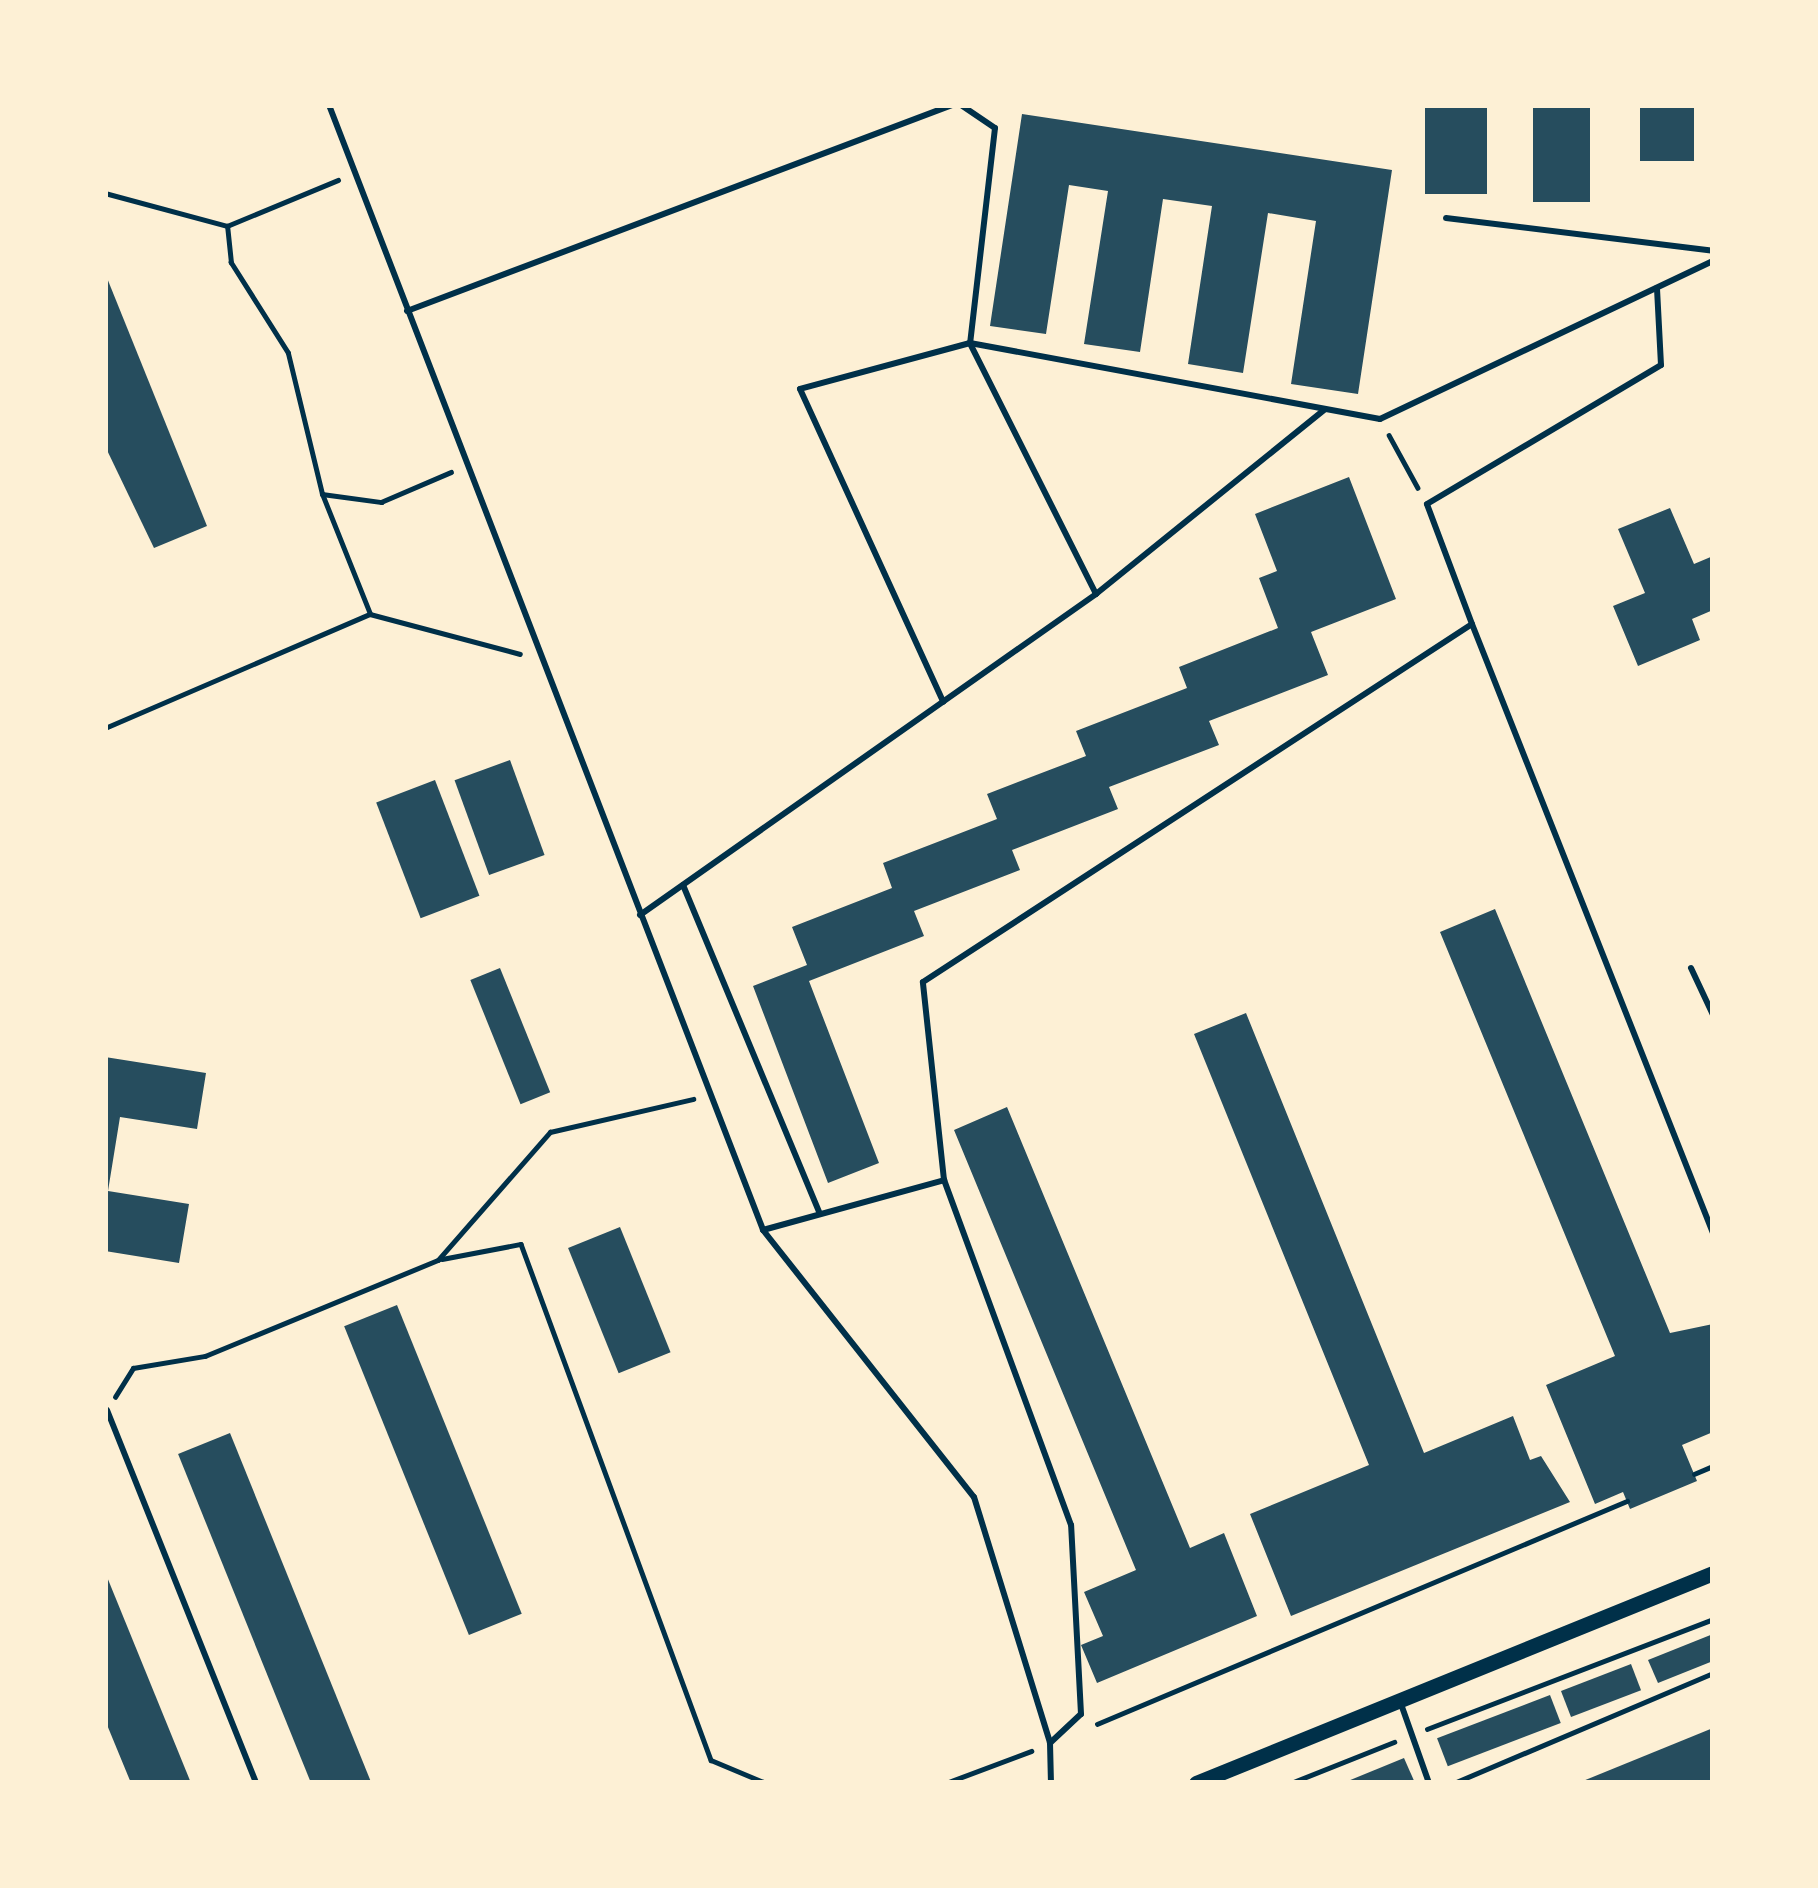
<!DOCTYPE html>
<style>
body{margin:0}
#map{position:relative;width:1818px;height:1888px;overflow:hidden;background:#fdf0d5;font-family:"Alegreya Sans",sans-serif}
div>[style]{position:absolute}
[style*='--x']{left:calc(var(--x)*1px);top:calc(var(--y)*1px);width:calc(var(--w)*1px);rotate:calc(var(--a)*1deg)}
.building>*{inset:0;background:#264d5e;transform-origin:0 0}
.path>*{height:4.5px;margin:-2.25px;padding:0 2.25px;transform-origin:2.25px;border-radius:2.25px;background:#003049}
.service>*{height:6px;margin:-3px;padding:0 3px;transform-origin:3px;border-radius:3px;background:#003049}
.tertiary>*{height:15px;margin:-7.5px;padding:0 7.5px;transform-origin:7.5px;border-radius:7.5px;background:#003049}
span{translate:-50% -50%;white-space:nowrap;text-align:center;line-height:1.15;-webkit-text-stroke:9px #fdf0d5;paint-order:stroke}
.frame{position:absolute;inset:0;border:108px solid #fdf0d5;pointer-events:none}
</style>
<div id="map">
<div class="building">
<i style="left:1425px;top:105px;width:62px;height:89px"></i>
<i style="left:1533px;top:105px;width:57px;height:97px"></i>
<i style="left:1640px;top:105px;width:54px;height:56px"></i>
<i style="clip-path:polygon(1022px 114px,1392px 170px,1358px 394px,1291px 384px,1316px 221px,1268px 213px,1243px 373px,1188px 364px,1212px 206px,1163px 199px,1140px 352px,1084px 344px,1108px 191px,1069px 185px,1046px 334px,990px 326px)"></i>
<i style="clip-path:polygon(105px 273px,207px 526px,154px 548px,105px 446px)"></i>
<i style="clip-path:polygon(1349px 477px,1396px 599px,1311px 632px,1328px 675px,1209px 721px,1219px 745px,1109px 787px,1118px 809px,1012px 850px,1020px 870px,914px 911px,924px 936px,809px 981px,879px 1163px,828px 1183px,753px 986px,807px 965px,792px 927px,892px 888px,883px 863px,997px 819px,987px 794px,1086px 756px,1076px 731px,1187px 688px,1179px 667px,1278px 628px,1259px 578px,1277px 571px,1255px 514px)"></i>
<i style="clip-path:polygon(1670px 508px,1694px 564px,1713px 556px,1713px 610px,1692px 619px,1700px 640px,1638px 666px,1613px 606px,1645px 593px,1618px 529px)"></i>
<i style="left:510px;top:760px;width:101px;height:59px;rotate:70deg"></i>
<i style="left:435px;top:780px;width:124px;height:63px;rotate:69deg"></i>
<i style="clip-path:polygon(1495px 909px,1670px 1333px,1713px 1324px,1713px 1432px,1682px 1445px,1697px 1481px,1630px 1509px,1623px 1492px,1595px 1504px,1546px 1385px,1615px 1356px,1440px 932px)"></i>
<i style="left:500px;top:968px;width:134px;height:32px;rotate:68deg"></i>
<i style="clip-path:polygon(1246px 1013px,1424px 1453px,1513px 1416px,1530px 1460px,1541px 1456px,1570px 1502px,1291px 1616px,1250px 1514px,1369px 1465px,1194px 1034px)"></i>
<i style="clip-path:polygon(105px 1057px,206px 1073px,197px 1129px,120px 1117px,108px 1191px,189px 1204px,179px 1263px,105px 1251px)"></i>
<i style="clip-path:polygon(1007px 1107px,1190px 1548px,1224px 1533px,1257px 1616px,1097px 1683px,1081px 1645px,1103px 1636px,1084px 1592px,1136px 1570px,954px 1130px)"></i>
<i style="left:620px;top:1227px;width:135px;height:56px;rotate:68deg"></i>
<i style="left:397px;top:1305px;width:333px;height:57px;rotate:68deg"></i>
<i style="left:230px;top:1433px;width:378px;height:56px;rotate:68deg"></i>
<i style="clip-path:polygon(105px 1572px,191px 1783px,131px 1783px,105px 1720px)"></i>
<i style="clip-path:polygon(1713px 1634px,1713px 1661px,1658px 1683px,1648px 1660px)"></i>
<i style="left:1631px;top:1664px;width:28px;height:75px;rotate:69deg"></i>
<i style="left:1550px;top:1695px;width:30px;height:121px;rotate:69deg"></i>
<i style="clip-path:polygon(1713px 1728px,1713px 1783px,1578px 1783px)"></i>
<i style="clip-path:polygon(1404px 1758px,1415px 1783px,1343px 1783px)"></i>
</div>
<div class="path">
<i style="--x:105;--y:193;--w:126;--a:15.1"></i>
<i style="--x:227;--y:226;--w:120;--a:-22.5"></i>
<i style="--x:1389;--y:435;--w:60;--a:61.3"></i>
<i style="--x:322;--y:494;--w:60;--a:7.7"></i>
<i style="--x:381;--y:502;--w:76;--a:-23.2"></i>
<i style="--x:370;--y:614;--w:155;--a:14.9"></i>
<i style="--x:105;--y:728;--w:288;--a:-23.3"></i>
<i style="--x:370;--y:614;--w:129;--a:-111.8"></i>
<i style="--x:322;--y:494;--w:145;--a:-103.6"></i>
<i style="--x:288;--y:353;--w:107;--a:-122.3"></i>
<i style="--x:231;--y:263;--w:37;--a:-96"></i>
<i style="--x:442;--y:1259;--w:80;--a:-10.8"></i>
<i style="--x:521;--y:1244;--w:550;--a:69.79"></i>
<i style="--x:711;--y:1760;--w:60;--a:22.7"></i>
<i style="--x:115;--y:1397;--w:34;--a:-58"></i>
<i style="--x:133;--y:1368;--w:73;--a:-9.5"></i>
<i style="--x:205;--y:1356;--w:252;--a:-22.4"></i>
<i style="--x:438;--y:1260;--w:170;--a:-48.8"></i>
<i style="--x:550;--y:1132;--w:147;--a:-13"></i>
<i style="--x:1694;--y:1474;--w:21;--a:-23"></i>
<i style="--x:1097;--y:1724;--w:575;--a:-22.82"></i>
<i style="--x:1427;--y:1729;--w:306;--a:-21"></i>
<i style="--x:946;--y:1783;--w:91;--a:-20.6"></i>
<i style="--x:1291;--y:1783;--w:111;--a:-21.7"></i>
<i style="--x:1454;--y:1783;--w:281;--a:-23"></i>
</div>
<div class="service">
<i style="--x:329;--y:105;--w:1206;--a:68.9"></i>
<i style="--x:763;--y:1230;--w:340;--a:51.7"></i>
<i style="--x:974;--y:1497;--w:257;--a:72.8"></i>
<i style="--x:1050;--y:1743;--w:40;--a:88.6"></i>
<i style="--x:961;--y:105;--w:41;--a:34.1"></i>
<i style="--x:995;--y:128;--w:216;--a:96.6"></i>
<i style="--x:970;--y:343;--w:417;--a:10.5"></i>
<i style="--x:1380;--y:419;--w:369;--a:-25.4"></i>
<i style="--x:1446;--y:218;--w:269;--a:7"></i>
<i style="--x:407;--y:311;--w:583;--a:-20.71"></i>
<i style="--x:1096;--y:594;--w:294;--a:-38.9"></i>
<i style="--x:1472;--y:624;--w:128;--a:-110.6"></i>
<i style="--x:1427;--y:504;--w:272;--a:-30.7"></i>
<i style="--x:1661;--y:365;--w:77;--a:-93"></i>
<i style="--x:683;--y:885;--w:356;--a:67.4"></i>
<i style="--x:640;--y:915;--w:558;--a:-35.14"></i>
<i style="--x:1096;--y:594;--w:281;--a:-116.7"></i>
<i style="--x:970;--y:343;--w:176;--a:164.9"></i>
<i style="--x:800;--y:389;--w:344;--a:65.4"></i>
<i style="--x:1691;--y:968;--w:52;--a:64.9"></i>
<i style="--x:763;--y:1230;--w:188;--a:-15.4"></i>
<i style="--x:107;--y:1410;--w:402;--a:68.2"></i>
<i style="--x:1401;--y:1704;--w:84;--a:70.5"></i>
<i style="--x:1050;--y:1743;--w:42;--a:-43.1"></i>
<i style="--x:1081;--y:1714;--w:189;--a:-93"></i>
<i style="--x:1071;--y:1525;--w:368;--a:-110.2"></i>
<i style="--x:944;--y:1180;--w:199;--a:-96.1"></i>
<i style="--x:923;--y:982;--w:655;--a:-33.11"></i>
<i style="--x:1472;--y:624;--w:655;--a:68.41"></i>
</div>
<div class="tertiary">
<i style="--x:1196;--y:1783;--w:558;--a:-22.11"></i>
</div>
<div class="frame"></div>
</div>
